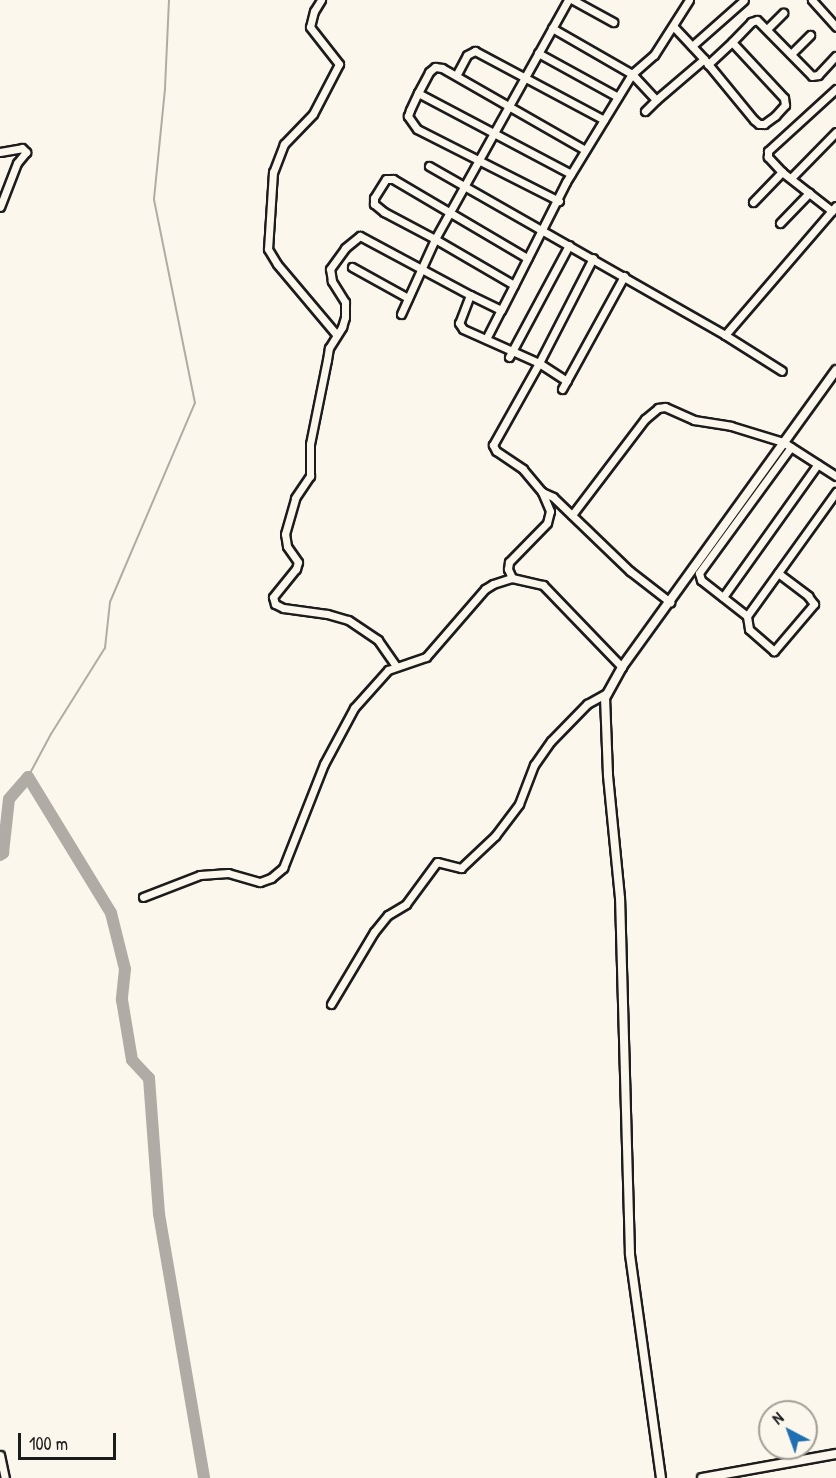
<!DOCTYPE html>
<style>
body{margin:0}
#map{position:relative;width:836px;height:1478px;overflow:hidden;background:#fbf7ec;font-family:"Patrick Hand",sans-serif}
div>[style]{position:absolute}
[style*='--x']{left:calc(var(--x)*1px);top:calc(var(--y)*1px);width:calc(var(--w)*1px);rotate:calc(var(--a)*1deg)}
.stream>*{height:2px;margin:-1px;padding:0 1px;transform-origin:1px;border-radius:1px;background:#afaca5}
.river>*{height:12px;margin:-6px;padding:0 6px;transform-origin:6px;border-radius:6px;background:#afaca5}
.roads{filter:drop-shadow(2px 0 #1c1c1c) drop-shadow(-2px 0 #1c1c1c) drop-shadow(0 2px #1c1c1c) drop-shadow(0 -2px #1c1c1c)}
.minor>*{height:7px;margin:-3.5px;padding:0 3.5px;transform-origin:3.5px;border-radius:3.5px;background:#fbf7ec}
.tertiary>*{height:8px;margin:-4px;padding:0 4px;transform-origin:4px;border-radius:4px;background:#fbf7ec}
span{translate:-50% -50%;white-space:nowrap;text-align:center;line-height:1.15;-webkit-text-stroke:5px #fbf7ec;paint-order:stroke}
.north{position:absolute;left:758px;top:1400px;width:60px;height:60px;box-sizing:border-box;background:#fbf7ec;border:2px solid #a29f99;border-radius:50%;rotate:319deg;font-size:16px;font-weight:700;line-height:24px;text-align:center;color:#1c1c1c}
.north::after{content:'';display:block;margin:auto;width:21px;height:27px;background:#1f6fb2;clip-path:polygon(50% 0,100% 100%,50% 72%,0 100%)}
.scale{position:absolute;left:18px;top:1433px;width:98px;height:27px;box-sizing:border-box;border:3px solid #1c1c1c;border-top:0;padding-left:8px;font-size:18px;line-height:21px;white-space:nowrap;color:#1c1c1c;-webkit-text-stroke:4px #fbf7ec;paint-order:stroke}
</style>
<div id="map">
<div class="stream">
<i style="--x:28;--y:777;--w:49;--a:-61.9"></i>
<i style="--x:51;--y:734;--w:102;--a:-57.9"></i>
<i style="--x:105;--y:648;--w:46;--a:-83.8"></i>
<i style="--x:110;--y:602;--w:216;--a:-66.9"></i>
<i style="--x:195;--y:403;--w:208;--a:-101.4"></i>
<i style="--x:154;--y:199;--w:112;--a:-84.3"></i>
<i style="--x:165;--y:88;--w:88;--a:-87.4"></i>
</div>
<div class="river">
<i style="--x:0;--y:855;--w:4;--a:-34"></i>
<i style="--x:3;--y:853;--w:54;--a:-83.7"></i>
<i style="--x:9;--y:799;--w:29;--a:-49"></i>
<i style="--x:28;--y:777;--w:159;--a:58.6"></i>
<i style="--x:111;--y:913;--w:58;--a:76"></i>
<i style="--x:125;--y:969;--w:31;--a:96"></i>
<i style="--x:122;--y:1000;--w:61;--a:80.5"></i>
<i style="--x:132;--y:1060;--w:25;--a:47"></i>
<i style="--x:149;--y:1078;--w:136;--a:85.8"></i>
<i style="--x:159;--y:1214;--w:268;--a:80.3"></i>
</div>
<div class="roads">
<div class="minor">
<i style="--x:321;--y:0;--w:13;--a:122"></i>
<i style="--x:314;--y:11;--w:16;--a:104"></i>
<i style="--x:310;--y:27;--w:47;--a:51.9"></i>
<i style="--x:339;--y:64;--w:56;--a:117.5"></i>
<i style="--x:313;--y:114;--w:42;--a:134"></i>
<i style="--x:284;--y:144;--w:30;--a:111"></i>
<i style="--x:273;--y:172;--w:77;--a:93.7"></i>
<i style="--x:268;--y:249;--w:17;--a:59"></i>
<i style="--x:277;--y:264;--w:92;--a:49.9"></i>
<i style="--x:568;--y:0;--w:274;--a:119.1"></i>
<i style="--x:435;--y:239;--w:91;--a:30.2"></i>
<i style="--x:514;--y:285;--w:115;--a:-63.2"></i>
<i style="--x:566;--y:182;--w:127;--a:-58.6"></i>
<i style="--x:632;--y:74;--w:29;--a:-41"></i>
<i style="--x:654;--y:55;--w:65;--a:-57.5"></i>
<i style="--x:573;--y:0;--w:46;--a:28.8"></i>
<i style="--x:812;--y:0;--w:36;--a:48"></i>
<i style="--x:552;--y:28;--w:92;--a:29.9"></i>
<i style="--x:632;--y:74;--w:35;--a:47"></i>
<i style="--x:656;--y:100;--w:63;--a:-40.5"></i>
<i style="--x:704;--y:59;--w:45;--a:-133.2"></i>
<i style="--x:767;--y:29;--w:23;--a:-45"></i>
<i style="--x:732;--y:42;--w:28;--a:-46"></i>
<i style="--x:751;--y:22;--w:6;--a:-18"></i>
<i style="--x:757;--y:20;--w:78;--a:45.5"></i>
<i style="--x:812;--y:76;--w:6;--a:-9"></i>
<i style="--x:818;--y:75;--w:26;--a:-47"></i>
<i style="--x:692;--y:46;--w:69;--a:-41.5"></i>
<i style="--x:538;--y:53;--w:91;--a:28.8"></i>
<i style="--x:791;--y:54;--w:27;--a:-45"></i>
<i style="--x:704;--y:59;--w:6;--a:51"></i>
<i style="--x:708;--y:64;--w:72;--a:50.6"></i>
<i style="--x:754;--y:120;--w:6;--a:39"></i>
<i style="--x:759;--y:124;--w:5;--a:0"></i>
<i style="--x:764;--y:124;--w:14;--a:-36"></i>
<i style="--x:775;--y:116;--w:15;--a:-48"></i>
<i style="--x:785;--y:105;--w:7;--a:-98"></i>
<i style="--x:784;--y:98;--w:76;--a:-132.9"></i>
<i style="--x:732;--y:42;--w:33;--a:137"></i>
<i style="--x:457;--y:74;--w:21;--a:-62"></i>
<i style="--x:467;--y:55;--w:9;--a:-27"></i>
<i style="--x:475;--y:51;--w:146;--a:28.1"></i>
<i style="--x:418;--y:93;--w:24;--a:-62"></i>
<i style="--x:429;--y:72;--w:8;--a:-40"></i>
<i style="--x:435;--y:67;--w:7;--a:8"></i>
<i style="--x:442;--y:68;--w:165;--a:29.8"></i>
<i style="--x:645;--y:111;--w:16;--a:-45"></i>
<i style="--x:0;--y:152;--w:22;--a:-10"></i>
<i style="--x:22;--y:148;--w:6;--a:45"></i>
<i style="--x:26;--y:152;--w:14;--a:129"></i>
<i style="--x:17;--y:163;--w:47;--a:111.1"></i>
<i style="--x:429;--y:166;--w:341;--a:29.7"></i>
<i style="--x:725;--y:335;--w:67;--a:32.3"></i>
<i style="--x:791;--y:178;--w:64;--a:-45.6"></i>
<i style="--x:559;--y:201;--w:159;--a:-153.1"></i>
<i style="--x:417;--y:129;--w:16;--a:-125"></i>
<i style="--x:408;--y:116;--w:6;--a:-72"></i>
<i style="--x:410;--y:110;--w:19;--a:-65"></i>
<i style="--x:418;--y:93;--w:173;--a:27.9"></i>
<i style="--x:753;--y:202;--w:42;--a:-46"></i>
<i style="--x:832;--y:211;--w:63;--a:-142"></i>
<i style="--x:782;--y:172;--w:21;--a:-133"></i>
<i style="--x:768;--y:157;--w:6;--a:-90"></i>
<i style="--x:768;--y:151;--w:92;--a:-42.4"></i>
<i style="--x:780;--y:223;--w:42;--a:-46"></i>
<i style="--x:352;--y:267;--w:64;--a:29"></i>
<i style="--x:514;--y:285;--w:28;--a:117"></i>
<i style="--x:501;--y:310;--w:34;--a:-154"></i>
<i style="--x:470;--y:295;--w:30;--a:111"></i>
<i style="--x:459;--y:323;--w:7;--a:56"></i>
<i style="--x:463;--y:329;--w:83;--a:24.1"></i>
<i style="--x:539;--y:363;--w:33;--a:33"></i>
<i style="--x:401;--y:314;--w:82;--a:-65.6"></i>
<i style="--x:435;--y:239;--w:58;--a:-152.1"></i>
<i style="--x:384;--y:212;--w:13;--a:-141"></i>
<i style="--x:374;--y:204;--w:6;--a:-90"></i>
<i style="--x:374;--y:198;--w:22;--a:-58"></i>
<i style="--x:386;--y:179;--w:7;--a:0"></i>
<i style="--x:393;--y:179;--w:156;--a:30.5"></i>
<i style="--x:725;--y:335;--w:170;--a:-49.3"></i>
<i style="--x:486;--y:339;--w:33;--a:-63"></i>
<i style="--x:509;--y:357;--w:127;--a:-61.8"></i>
<i style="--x:562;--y:389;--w:129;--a:-61.2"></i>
<i style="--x:542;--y:492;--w:12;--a:24"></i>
<i style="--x:553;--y:497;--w:107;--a:43.9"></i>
<i style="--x:630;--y:571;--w:51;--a:37.8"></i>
<i style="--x:572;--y:515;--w:121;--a:-52.8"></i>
<i style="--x:645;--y:419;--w:17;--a:-40"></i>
<i style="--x:658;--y:408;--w:7;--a:-8"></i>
<i style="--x:665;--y:407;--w:32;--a:24"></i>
<i style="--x:694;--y:420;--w:37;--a:9"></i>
<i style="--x:731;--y:426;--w:54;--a:17.1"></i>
<i style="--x:783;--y:442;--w:63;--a:32.7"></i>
<i style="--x:778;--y:573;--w:38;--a:37"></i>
<i style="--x:808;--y:596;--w:10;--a:53"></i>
<i style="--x:814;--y:604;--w:62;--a:130.4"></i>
<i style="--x:774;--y:651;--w:33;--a:-139"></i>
<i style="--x:749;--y:629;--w:13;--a:-99"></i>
<i style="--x:747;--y:616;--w:153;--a:-54.3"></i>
<i style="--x:512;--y:578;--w:10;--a:-114"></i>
<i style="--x:508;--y:569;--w:7;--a:-82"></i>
<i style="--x:509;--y:562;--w:54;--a:-45.7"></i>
<i style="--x:547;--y:523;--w:12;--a:-76"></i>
<i style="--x:550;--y:511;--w:21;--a:-113"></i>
<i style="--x:542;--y:492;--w:30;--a:-130"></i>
<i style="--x:523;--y:469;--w:32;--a:-146"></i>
<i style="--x:496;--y:451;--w:7;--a:-117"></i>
<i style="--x:493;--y:445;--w:94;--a:-60.7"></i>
<i style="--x:539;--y:363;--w:118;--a:-62.8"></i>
<i style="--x:723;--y:597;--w:163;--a:-54.5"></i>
<i style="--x:747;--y:616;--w:58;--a:-142"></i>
<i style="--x:701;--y:580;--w:7;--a:-106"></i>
<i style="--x:699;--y:573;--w:156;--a:-53.9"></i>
<i style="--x:396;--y:666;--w:32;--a:-125"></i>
<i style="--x:378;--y:640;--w:36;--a:-146"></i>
<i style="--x:348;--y:620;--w:22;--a:-164"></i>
<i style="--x:327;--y:614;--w:44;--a:-172.2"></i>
<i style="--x:283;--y:608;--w:9;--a:-153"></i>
<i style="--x:275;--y:604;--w:7;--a:-106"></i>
<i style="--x:273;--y:597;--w:36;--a:-51"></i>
<i style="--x:296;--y:569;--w:7;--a:-74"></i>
<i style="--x:298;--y:562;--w:19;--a:-125"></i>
<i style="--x:287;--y:546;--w:12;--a:-99"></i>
<i style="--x:285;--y:534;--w:37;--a:-74"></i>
<i style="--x:295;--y:498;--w:27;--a:-56"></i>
<i style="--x:310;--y:476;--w:32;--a:-90"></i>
<i style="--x:310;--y:444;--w:86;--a:-78.6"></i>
<i style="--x:327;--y:360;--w:12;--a:-81"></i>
<i style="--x:329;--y:348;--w:25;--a:-58"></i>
<i style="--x:342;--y:327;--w:10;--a:-73"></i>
<i style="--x:345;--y:317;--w:15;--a:-90"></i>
<i style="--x:345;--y:302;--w:25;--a:-122"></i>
<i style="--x:332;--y:281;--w:12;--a:-99"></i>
<i style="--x:330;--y:269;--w:26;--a:-54"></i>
<i style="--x:345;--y:248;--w:19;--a:-39"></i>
<i style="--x:360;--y:236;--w:125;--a:28.2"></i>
<i style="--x:143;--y:897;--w:61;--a:-21.1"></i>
<i style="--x:200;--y:875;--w:28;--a:-4"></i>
<i style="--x:228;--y:873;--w:33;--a:16"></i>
<i style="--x:260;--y:882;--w:12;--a:-20"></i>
<i style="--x:271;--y:878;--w:16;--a:-40"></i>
<i style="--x:283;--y:868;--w:112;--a:-68.5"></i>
<i style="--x:324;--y:764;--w:64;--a:-61.8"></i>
<i style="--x:354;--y:708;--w:51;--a:-48.2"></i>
<i style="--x:388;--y:670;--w:40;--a:-18.9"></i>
<i style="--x:426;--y:657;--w:90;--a:-49.1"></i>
<i style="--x:485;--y:589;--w:9;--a:-32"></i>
<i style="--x:493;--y:584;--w:20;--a:-18"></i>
<i style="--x:512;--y:578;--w:32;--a:13"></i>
<i style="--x:543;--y:585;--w:114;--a:46.1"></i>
<i style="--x:331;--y:1004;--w:84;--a:-59.2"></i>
<i style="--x:374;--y:932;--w:22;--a:-51"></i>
<i style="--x:388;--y:915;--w:21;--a:-31"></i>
<i style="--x:406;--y:904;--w:52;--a:-53.6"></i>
<i style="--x:437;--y:862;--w:25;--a:14"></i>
<i style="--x:461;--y:868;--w:47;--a:-43.3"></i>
<i style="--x:495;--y:836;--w:40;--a:-53"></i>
<i style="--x:519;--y:804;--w:42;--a:-69"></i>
<i style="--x:534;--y:765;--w:29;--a:-55"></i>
<i style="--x:551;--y:741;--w:52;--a:-45.8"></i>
<i style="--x:587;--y:704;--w:23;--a:-29"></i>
<i style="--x:0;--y:1455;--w:24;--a:78"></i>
</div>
<div class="tertiary">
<i style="--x:661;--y:1478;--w:226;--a:-97.9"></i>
<i style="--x:630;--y:1254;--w:356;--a:-91.6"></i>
<i style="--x:620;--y:898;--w:124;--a:-95.6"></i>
<i style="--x:608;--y:775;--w:77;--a:-92.2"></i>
<i style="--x:605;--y:698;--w:35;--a:-61"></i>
<i style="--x:622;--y:667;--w:366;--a:-54.2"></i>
<i style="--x:702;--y:1478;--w:136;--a:-10.2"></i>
</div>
</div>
<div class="north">N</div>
<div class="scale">100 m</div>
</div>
